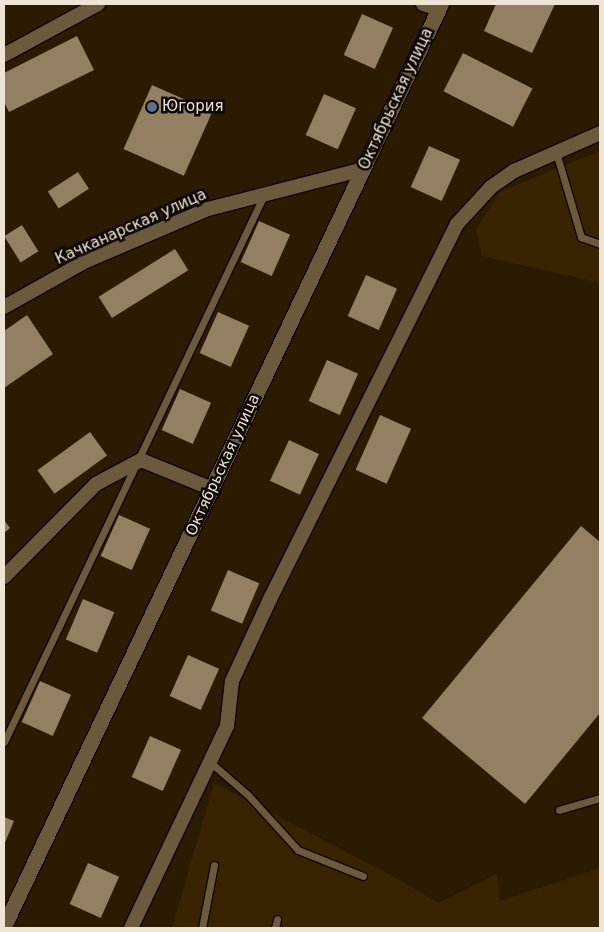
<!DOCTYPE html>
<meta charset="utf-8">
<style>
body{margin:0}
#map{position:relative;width:604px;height:932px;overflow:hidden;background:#2b1b02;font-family:"DejaVu Sans",sans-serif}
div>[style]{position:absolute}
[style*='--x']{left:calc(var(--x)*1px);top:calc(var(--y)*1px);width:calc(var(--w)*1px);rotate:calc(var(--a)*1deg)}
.built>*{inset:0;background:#382401}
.building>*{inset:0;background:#938063;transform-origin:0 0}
.roads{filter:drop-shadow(1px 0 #130500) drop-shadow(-1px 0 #130500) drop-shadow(0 1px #130500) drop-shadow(0 -1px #130500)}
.service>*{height:7px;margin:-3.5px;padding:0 3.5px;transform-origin:3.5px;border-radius:3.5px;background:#6c5a3f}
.minor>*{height:14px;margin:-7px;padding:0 7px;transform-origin:7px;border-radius:7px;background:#6c5a3f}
.tertiary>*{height:15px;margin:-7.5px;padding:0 7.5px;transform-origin:7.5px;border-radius:7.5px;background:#6c5a3f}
.dots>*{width:14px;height:14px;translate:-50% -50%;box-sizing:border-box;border:2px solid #0e0701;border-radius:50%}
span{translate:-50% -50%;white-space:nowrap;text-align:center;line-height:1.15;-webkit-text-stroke:5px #0e0701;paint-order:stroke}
.street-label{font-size:15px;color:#eee3d4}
.poi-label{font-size:15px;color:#eee3d4}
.left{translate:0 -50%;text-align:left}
.frame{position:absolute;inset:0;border:5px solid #eee3d4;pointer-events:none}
</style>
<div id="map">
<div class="built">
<i style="clip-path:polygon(600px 151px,600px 289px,597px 282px,482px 256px,476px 229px,501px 191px)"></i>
<i style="clip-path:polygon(214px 783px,398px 879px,438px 903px,497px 874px,500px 901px,600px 868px,600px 928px,172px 928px)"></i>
</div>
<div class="building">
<i style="clip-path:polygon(496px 4px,555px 4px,532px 53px,484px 31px)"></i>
<i style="left:362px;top:14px;width:34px;height:45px;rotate:24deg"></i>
<i style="clip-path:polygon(77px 36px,94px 70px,9px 112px,4px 102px,4px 73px)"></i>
<i style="left:463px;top:53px;width:78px;height:43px;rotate:27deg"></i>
<i style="left:152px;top:85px;width:66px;height:70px;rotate:24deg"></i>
<i style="left:324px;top:94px;width:35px;height:45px;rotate:24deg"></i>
<i style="left:429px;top:146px;width:34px;height:45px;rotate:24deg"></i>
<i style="left:78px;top:172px;width:20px;height:36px;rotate:57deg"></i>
<i style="left:259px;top:221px;width:34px;height:45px;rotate:24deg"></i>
<i style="left:22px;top:225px;width:31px;height:21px;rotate:58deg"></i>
<i style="left:175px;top:249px;width:25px;height:90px;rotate:58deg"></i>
<i style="left:366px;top:275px;width:34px;height:45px;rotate:24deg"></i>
<i style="left:218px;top:312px;width:34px;height:45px;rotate:24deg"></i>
<i style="clip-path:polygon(27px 315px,53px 354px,4px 388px,4px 331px)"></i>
<i style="left:327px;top:360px;width:34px;height:45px;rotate:24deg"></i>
<i style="left:180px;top:389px;width:34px;height:45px;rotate:24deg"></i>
<i style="left:380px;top:415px;width:34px;height:60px;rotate:24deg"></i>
<i style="left:90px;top:432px;width:29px;height:65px;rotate:54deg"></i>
<i style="left:289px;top:440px;width:33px;height:45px;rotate:25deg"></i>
<i style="left:119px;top:515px;width:34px;height:45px;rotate:24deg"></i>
<i style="clip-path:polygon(4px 520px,10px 528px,4px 533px)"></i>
<i style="clip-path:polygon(581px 526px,600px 542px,600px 713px,525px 804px,422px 718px)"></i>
<i style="left:228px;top:570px;width:34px;height:44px;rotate:23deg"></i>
<i style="left:83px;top:599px;width:34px;height:44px;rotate:23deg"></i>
<i style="left:188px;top:655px;width:34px;height:45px;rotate:24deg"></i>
<i style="left:40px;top:681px;width:34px;height:45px;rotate:24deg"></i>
<i style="left:150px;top:736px;width:34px;height:45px;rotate:24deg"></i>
<i style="clip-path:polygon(4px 817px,14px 821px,4px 845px)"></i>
<i style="left:88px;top:863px;width:34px;height:45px;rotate:24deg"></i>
</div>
<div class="roads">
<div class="service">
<i style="--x:556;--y:152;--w:89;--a:73.6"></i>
<i style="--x:581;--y:237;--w:20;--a:20"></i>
<i style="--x:4;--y:742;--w:606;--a:-64.58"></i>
<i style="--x:210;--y:762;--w:50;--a:41"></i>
<i style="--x:248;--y:795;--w:74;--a:47.7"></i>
<i style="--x:298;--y:850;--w:70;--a:21.8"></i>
<i style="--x:559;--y:810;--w:43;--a:-16.3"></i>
<i style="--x:202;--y:928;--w:64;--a:-79.2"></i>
<i style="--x:275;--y:928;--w:9;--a:-77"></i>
</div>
<div class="minor">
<i style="--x:423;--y:4;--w:16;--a:18"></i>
<i style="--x:4;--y:55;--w:107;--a:-28.5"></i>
<i style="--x:4;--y:307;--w:94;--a:-29.3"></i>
<i style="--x:86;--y:261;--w:133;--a:-23.1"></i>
<i style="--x:208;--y:209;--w:161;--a:-14.4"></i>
<i style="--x:4;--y:577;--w:131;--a:-45.3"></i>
<i style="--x:96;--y:484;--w:51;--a:-28.1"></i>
<i style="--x:141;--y:460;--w:77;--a:22.2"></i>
<i style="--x:131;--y:928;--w:224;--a:-64.6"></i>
<i style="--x:227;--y:726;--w:45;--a:-83.7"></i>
<i style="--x:232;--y:681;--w:93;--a:-65.1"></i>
<i style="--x:271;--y:597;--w:417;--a:-63.5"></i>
<i style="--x:457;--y:224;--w:50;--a:-47.4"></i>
<i style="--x:491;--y:187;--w:28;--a:-35"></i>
<i style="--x:514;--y:171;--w:94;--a:-23.8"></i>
</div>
<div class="tertiary">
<i style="--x:4;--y:926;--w:1020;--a:-64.64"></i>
</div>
</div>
<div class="dots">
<i style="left:152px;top:107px;background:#5c6f8a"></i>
</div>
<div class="street-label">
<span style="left:396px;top:99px;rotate:-65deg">Октябрьская улица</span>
<span style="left:131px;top:227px;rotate:-24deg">Качканарская улица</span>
<span style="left:223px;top:465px;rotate:-65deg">Октябрьская улица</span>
</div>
<div class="poi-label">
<span class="left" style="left:162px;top:107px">Югория</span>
</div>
<div class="frame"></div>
</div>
